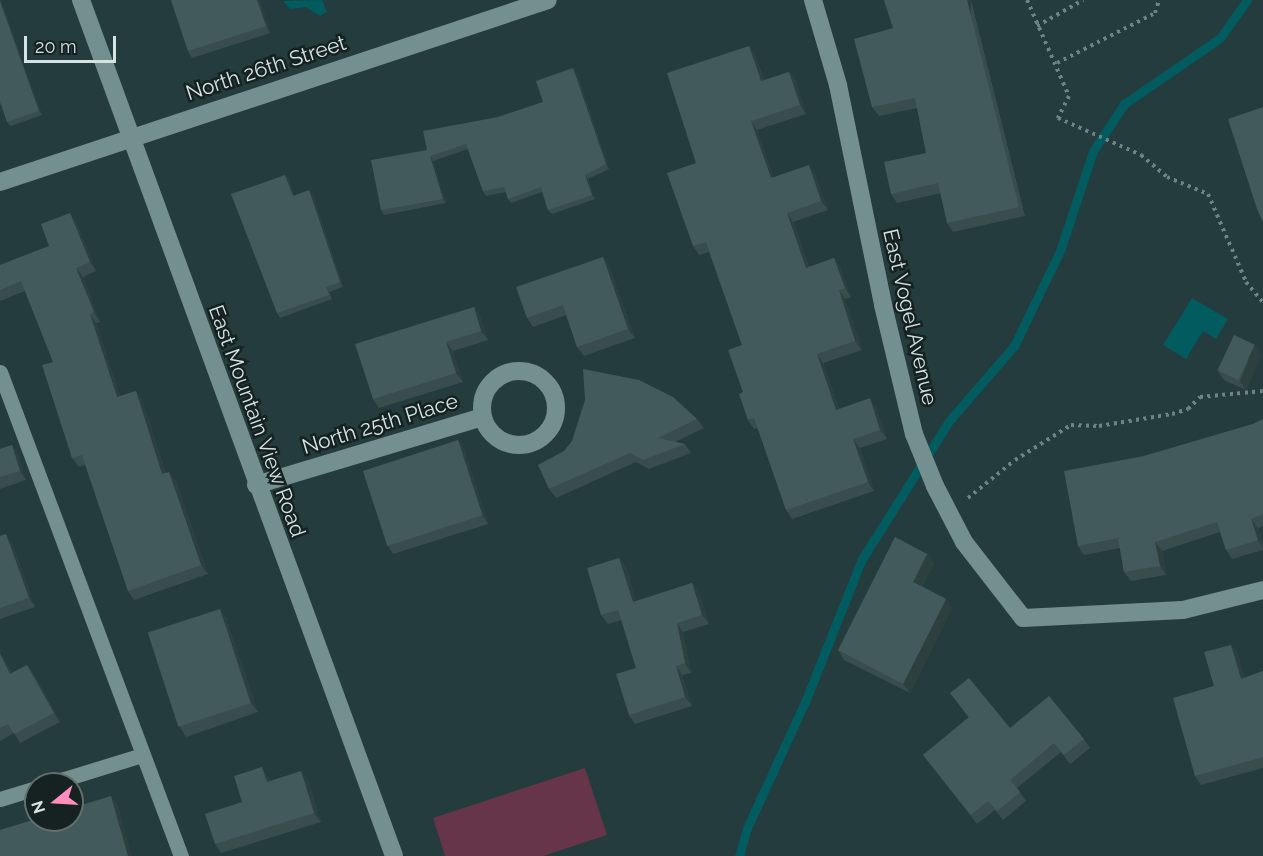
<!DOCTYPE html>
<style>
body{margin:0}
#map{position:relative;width:1263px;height:856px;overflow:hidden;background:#243c3d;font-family:Raleway,sans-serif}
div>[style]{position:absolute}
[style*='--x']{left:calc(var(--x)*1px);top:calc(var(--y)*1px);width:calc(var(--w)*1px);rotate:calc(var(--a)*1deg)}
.green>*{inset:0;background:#67354a}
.water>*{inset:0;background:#015b5f}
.stream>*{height:9px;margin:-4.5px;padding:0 4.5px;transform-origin:4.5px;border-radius:4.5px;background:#015b5f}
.path>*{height:4px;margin-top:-2px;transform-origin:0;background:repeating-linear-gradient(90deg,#6f8384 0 3px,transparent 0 7.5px)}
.service>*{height:15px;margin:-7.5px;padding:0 7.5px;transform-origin:7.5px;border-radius:7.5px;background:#748f90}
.minor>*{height:18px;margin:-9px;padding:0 9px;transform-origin:9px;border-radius:9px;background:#748f90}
.minor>.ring{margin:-9px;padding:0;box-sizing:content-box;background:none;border:18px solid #748f90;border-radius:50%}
.tertiary>*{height:18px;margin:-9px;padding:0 9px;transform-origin:9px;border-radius:9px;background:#748f90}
.wall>*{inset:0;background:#394d4f}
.shaded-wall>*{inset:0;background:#2e3f40;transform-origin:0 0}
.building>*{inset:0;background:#425a5c;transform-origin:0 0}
span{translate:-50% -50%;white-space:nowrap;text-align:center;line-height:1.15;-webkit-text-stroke:5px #162121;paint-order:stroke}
.street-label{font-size:21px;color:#d5e3e4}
.north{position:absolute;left:24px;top:772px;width:60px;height:60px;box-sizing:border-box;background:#162121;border:2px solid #626f6f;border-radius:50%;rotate:252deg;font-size:16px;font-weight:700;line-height:24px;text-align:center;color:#d5e3e4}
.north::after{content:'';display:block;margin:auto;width:21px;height:27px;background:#fe8ebd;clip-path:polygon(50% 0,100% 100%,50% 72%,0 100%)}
.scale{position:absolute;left:24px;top:36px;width:92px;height:27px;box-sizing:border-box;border:3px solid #d5e3e4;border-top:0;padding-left:8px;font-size:18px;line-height:21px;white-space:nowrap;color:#d5e3e4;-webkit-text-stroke:4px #162121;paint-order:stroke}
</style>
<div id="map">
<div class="green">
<i style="clip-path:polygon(585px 768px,607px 835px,543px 856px,445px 856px,433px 818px)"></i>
</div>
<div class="water">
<i style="clip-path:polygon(322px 0,327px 12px,320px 16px,306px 7px,290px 9px,283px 1px)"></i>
<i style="clip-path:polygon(1192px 298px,1228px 319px,1216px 339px,1203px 331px,1186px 359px,1163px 345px)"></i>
</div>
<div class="stream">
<i style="--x:739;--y:856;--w:29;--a:-74"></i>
<i style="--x:747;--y:828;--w:139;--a:-65.3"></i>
<i style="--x:805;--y:702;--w:154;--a:-68.3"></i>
<i style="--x:862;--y:559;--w:163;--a:-57.8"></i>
<i style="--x:949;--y:421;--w:99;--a:-49.1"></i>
<i style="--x:1014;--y:346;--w:106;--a:-64.2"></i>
<i style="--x:1060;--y:251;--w:105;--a:-71.7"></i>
<i style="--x:1093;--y:151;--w:56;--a:-56.6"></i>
<i style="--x:1124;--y:104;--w:116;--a:-34.5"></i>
<i style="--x:1220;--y:38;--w:47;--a:-54.6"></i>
</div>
<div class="path">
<i style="--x:1027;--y:0;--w:105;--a:66.4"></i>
<i style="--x:1069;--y:96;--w:25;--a:117"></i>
<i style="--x:1058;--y:118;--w:91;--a:24"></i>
<i style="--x:1141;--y:155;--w:34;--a:40"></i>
<i style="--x:1167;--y:177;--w:44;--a:22.5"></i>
<i style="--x:1208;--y:194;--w:96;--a:66.6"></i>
<i style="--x:1246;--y:282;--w:26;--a:50"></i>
<i style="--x:1037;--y:26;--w:53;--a:-29.5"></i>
<i style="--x:1057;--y:63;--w:110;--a:-27"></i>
<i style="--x:1155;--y:13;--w:14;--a:-73"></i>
<i style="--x:968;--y:498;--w:60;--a:-39"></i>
<i style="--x:1015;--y:460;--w:66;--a:-32"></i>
<i style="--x:1071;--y:425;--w:28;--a:2"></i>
<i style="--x:1099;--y:426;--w:74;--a:-9.3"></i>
<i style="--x:1172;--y:414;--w:17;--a:-17"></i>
<i style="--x:1188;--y:409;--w:17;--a:-45"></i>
<i style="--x:1200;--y:397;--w:63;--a:-5.4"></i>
</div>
<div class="service">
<i style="--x:0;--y:372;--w:517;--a:69.5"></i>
<i style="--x:48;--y:784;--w:98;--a:-17.1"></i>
<i style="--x:0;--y:799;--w:38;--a:-17"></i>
</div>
<div class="minor">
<i style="--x:81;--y:0;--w:911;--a:69.91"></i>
<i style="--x:813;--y:0;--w:89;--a:73.6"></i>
<i style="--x:838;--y:85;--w:225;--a:78.4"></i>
<i style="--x:883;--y:305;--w:133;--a:76.5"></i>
<i style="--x:914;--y:434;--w:56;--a:68"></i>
<i style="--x:935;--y:486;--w:63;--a:62.6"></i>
<i style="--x:964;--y:542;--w:96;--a:52.2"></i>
<i style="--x:1023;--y:618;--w:160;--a:-2.9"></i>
<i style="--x:1183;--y:610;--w:82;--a:-14"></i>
<i class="ring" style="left:482px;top:371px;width:56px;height:56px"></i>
<i style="--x:256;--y:485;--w:237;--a:-16.7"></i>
</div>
<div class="tertiary">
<i style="--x:0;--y:182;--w:577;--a:-18.37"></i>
</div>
<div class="wall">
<i style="clip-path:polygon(0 0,42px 115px,11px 126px,7px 122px,1px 104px,0 105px)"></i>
<i style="clip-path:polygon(171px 0,260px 0,270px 33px,192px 58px,188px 51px)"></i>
<i style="clip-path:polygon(884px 0,971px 0,1025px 216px,953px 232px,947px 223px,941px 193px,897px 203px,891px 194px,926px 153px,917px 108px,879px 116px,872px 107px,893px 28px)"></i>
<i style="clip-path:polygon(749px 46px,755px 55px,764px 80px,789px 72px,796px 81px,806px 114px,757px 130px,773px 177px,815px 174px,828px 210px,793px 222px,809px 267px,834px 258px,840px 267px,851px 297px,845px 299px,862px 350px,823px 363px,839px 409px,876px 408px,887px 439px,860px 448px,874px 491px,792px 519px,786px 510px,758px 428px,754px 429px,748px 420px,743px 392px,742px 345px,709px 252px,699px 255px,693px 246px,696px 163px)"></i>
<i style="clip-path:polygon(577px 73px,609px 169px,588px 179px,595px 199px,552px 214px,548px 210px,542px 192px,511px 203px,508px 199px,506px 192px,486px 196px,483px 191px,468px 149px,433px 161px,446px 203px,384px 215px,381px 210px,427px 150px,498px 117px,543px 102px)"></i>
<i style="clip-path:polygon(289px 179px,294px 196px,313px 195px,343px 287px,329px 292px,332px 299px,280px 318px,277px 313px)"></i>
<i style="clip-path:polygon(70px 213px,76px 222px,96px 271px,83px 277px,100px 322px,96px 323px,120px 396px,136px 391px,142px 400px,166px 473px,176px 481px,208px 574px,134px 600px,128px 591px,85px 465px,79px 467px,72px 458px,53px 362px,25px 291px,0 301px,0 265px,49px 246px)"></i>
<i style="clip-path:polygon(603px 257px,609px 266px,635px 338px,584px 356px,577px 347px,566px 315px,533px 327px,527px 318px)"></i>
<i style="clip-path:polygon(474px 307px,480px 316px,488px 340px,453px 351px,463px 382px,379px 408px,373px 399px)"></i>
<i style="clip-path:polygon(1262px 354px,1246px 390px,1224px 380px,1218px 371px)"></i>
<i style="clip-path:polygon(697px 419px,704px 428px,675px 442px,685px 444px,691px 453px,649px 469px,636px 462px,556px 498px,549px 489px)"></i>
<i style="clip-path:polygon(1263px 419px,1263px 526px,1258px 528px,1263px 545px,1263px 550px,1232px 559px,1226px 550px,1220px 532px,1162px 551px,1166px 575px,1131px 581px,1124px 572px,1120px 548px,1084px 555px,1078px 546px,1144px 456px,1253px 424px)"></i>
<i style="clip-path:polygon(458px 440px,464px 449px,488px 524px,393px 554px,387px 545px)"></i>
<i style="clip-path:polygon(12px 445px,18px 454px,26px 480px,0 489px,0 449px)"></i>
<i style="clip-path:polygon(0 536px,12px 543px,35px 607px,0 619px)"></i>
<i style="clip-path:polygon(927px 554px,934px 563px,922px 586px,946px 599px,952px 608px,910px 693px,844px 660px,838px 650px)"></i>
<i style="clip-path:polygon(619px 558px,626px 567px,636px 601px,692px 583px,699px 592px,709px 624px,683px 632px,691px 673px,682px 675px,692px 706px,635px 724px,629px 715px,636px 668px,622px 620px,608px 624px,601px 615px)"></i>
<i style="clip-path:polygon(226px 618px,258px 712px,186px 737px,180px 727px)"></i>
<i style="clip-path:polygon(1231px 645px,1238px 654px,1244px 678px,1263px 671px,1263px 768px,1201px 785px,1195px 776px,1214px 686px)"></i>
<i style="clip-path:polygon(0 652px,12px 673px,27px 665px,34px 674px,60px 722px,20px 743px,14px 733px,0 741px)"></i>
<i style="clip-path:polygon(950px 693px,1010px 728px,1084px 739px,1090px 748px,1070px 764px,1061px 752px,1017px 788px,1026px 801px,1003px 820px,995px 810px,977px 824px,923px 755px,969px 718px)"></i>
<i style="clip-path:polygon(268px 776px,270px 781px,308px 780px,321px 822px,221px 853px,215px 844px,242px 802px)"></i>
</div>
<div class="shaded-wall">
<i style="clip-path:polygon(0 0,1px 0,42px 115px,39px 111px)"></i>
<i style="clip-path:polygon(257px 0,260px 0,270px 33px,266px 26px)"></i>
<i style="left:967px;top:0;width:4px;height:213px"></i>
<i style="clip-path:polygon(749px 46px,755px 55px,767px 91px,761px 81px)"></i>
<i style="clip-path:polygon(573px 68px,577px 73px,609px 169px,606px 164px)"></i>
<i style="clip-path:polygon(789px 72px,796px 81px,806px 114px,800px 105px)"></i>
<i style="clip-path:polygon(751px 121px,757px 130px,777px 187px,771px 178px)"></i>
<i style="clip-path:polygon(430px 156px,433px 161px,446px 203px,443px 199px)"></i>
<i style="clip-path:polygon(809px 165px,815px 174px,828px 210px,821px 201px)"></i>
<i style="clip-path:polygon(285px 175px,289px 179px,296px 201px,293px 196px)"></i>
<i style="clip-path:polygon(585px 175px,588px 179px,595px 199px,592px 195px)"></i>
<i style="clip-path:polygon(309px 190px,313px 195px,343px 287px,340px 282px)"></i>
<i style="clip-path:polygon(70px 213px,76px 222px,96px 271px,90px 262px)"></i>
<i style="clip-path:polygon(787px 213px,793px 222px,812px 277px,806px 268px)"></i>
<i style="clip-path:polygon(603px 257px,609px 266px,635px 338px,628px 329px)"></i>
<i style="clip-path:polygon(834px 258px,840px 267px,851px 297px,845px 288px)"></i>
<i style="clip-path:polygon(76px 268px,83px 277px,100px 322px,94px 312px)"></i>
<i style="clip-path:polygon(839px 290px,845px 299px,862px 350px,855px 341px)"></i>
<i style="clip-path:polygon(474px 307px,480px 316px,488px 340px,481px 331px)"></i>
<i style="clip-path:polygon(90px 314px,96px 323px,124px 406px,117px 397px)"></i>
<i style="clip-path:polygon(446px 342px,453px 351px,463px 382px,456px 373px)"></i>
<i style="clip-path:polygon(1255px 345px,1262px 354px,1246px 390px,1240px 381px)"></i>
<i style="clip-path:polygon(817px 354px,823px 363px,842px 419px,836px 410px)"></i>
<i style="clip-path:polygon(136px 391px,142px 400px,169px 483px,162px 474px)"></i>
<i style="clip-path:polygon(870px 398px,876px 408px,887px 439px,880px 430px)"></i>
<i style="clip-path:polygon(853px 439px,860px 448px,874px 491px,868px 482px)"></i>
<i style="clip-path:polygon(458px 440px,464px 449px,488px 524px,482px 515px)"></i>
<i style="clip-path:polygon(12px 445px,18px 454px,26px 480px,20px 471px)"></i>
<i style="clip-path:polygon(169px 472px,176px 481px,208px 574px,201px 565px)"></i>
<i style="clip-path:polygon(1251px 519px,1258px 528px,1263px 548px,1258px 540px)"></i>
<i style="clip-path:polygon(6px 534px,12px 543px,35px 607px,29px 598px)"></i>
<i style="clip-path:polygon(1155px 542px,1162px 551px,1166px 575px,1160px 566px)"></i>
<i style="clip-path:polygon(927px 554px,934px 563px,919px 591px,913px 582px)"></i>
<i style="clip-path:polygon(619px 558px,626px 567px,639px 611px,633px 602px)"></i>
<i style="clip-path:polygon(692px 583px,699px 592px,709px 624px,702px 615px)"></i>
<i style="clip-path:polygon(946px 599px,952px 608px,910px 693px,903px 684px)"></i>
<i style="clip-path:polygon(220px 609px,226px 618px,258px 712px,251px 703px)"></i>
<i style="clip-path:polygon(677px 623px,683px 632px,691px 673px,685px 663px)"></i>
<i style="clip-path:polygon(1231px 645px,1238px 654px,1247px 688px,1241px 679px)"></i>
<i style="clip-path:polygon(0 652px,17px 683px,10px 674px,0 654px)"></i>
<i style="clip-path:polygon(27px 665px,34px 674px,60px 722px,54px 713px)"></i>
<i style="clip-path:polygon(676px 666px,682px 675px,692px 706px,685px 697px)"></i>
<i style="clip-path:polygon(262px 767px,268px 776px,273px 791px,267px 782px)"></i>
<i style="clip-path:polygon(301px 771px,308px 780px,321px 822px,314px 813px)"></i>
<i style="clip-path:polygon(111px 796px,118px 805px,132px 856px,128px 856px)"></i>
</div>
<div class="building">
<i style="clip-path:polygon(171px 0,257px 0,266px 26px,188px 51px)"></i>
<i style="clip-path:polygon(884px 0,967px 0,1019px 207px,947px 223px,938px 183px,891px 194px,884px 162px,926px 153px,915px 98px,872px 107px,854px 39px,893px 28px)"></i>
<i style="clip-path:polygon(0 2px,39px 111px,7px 122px,0 101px)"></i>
<i style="clip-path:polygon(749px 46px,761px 81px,789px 72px,800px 105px,751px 121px,771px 178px,809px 165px,821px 201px,787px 213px,806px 268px,834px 258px,845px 288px,839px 290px,855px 341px,817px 354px,836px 410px,870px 398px,880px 430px,853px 439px,868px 482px,786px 510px,754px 418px,748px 420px,739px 394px,743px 392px,728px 350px,742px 345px,706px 242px,693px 246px,667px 173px,696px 163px,667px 73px)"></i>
<i style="clip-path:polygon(573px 68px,606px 164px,585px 175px,592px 195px,548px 210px,541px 187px,508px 199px,504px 187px,483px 191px,466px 144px,430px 156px,443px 199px,381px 210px,371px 160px,427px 150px,423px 131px,498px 117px,543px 102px,536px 81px)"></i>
<i style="clip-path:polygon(1263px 107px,1263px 222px,1257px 209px,1228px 119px)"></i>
<i style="clip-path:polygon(285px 175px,293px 196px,309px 190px,340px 282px,326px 287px,329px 295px,277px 313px,231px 194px)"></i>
<i style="clip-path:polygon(70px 213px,90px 262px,76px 268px,94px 312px,90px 314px,117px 397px,136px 391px,162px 474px,169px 472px,201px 565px,128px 591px,82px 455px,72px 458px,42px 365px,53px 362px,21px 281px,0 290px,0 265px,49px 246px,41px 224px)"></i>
<i style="clip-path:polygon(603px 257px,628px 329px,577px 347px,563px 305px,527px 318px,516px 287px)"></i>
<i style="clip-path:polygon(474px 307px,481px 331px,446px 342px,456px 373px,373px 399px,355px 344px)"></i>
<i style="left:1234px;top:335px;width:23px;height:39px;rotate:25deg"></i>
<i style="clip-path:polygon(583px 369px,639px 380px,673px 397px,697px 419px,658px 438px,685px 444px,643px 460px,630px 453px,549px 489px,538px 465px,564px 451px,572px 441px,585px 400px)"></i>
<i style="clip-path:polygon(1263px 419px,1263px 514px,1251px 519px,1258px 540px,1226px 550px,1217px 522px,1155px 542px,1160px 566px,1124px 572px,1118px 538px,1078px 546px,1064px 471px,1144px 456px,1253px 424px)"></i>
<i style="left:458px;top:440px;width:79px;height:100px;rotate:72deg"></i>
<i style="clip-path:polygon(12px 445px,20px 471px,0 477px,0 449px)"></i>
<i style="clip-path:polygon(6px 534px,29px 598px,0 608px,0 536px)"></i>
<i style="clip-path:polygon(895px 537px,927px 554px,913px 582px,946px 599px,903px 684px,838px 650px)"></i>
<i style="clip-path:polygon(619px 558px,633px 602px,692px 583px,702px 615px,677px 623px,685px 663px,676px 666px,685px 697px,629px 715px,616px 674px,636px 668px,618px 610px,601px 615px,587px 568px)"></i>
<i style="left:220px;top:609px;width:99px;height:76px;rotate:72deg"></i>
<i style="clip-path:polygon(1231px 645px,1241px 679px,1263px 671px,1263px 757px,1195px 776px,1173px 698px,1214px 686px,1204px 652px)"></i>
<i style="clip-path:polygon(0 654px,10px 674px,27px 665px,54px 713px,14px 734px,8px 724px,0 728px)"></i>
<i style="clip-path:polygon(969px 678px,1010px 728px,1049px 696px,1084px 739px,1064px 755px,1054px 743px,1010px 780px,1020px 792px,997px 811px,988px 801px,971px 815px,923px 755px,969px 717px,950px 693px)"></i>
<i style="clip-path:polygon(262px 767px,267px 782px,301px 771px,314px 813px,215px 844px,205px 814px,242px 802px,234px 776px)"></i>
<i style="clip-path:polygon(111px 796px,128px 856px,0 856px,0 830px,36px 819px,36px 820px,72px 820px,72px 808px)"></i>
</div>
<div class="street-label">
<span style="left:266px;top:68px;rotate:-18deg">North 26th Street</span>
<span style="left:910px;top:317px;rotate:77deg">East Vogel Avenue</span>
<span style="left:257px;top:421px;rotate:70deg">East Mountain View Road</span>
<span style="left:380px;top:424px;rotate:-17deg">North 25th Place</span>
</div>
<div class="north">N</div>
<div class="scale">20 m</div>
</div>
